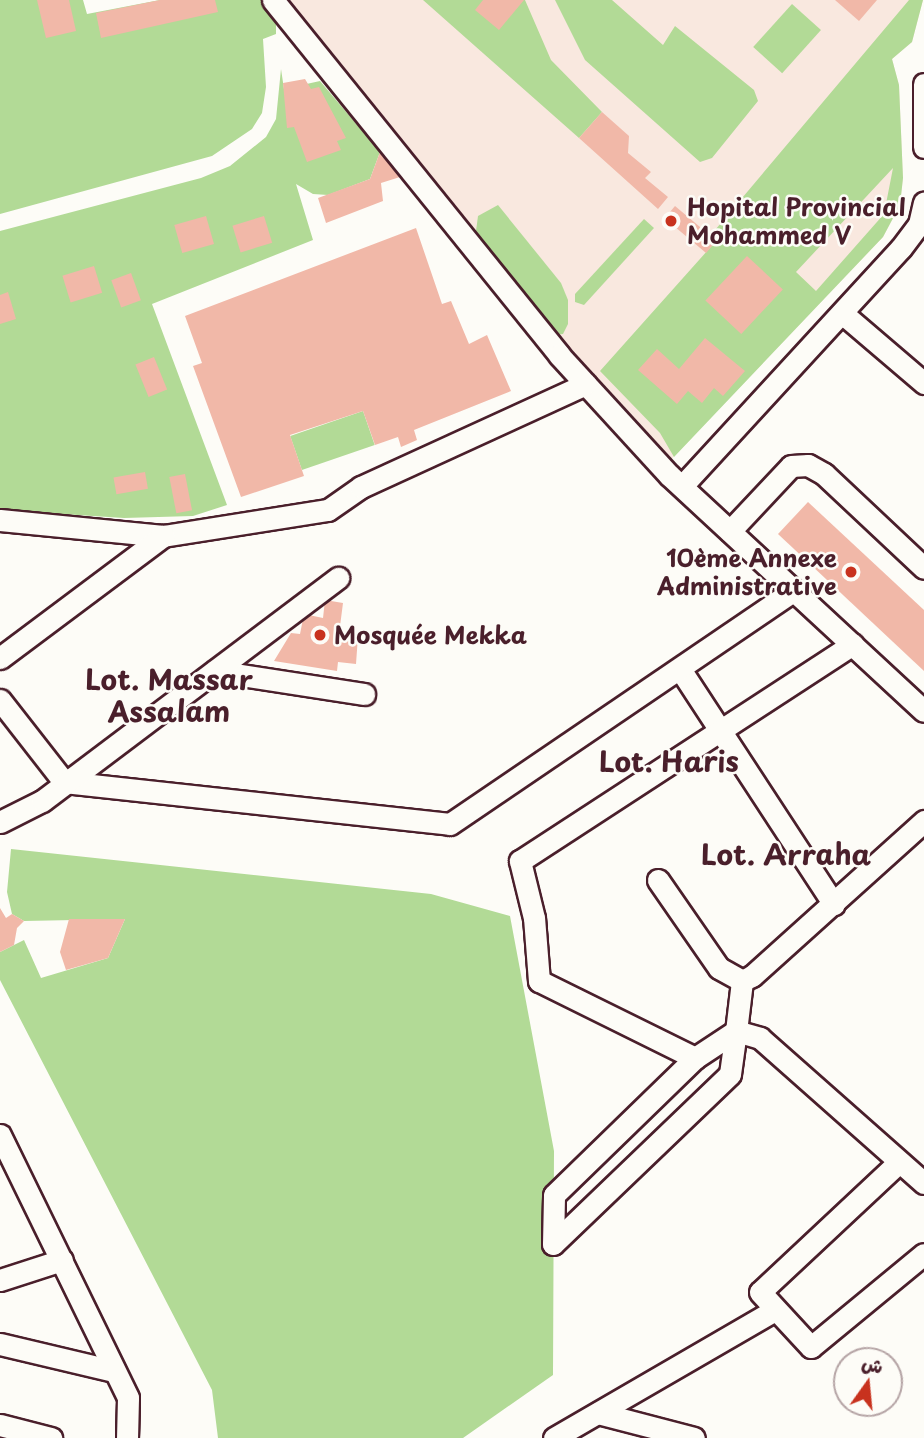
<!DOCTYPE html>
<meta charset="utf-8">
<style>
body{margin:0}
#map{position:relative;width:924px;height:1438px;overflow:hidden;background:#fdfcf7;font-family:"Playpen Sans","Playpen Sans Arabic",sans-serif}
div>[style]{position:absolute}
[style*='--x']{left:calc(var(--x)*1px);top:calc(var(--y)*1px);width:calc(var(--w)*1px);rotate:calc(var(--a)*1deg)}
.built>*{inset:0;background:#f9e8df}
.green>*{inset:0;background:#b2da96;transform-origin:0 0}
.building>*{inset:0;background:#f1b8a8;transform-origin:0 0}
.roads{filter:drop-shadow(2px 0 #4a1f2b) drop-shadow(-2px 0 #4a1f2b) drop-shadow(0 2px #4a1f2b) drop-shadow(0 -2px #4a1f2b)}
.minor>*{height:21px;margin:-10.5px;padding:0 10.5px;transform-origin:10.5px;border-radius:10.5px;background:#fdfcf7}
.dots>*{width:19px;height:19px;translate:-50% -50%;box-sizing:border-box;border:4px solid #fdfcf7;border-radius:50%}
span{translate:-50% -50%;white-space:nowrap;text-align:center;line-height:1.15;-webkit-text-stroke:5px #fdfcf7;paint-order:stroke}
.poi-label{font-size:24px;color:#4a1f2b;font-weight:700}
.left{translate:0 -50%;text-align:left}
.right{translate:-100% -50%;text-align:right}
.quarter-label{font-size:28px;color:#4a1f2b;font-weight:700}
.north{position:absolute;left:833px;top:1347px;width:70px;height:70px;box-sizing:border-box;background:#fdfcf7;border:2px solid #b5a4a5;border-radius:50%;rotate:15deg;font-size:19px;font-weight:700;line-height:28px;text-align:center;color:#4a1f2b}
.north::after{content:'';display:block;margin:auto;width:24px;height:32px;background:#c8321e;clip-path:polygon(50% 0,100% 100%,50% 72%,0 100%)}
</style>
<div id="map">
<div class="built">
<i style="clip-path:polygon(273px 0,923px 0,912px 42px,892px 59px,899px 85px,903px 178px,900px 205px,883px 237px,663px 468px)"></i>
</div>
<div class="green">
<i style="clip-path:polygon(0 0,83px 0,87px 14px,160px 0,263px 0,276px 22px,276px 34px,263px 39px,266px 87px,262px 113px,252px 129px,212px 156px,0 214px)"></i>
<i style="clip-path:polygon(423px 0,525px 0,551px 60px,602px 112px,579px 138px)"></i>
<i style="clip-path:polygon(555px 0,612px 0,663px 45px,675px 26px,754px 90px,758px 101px,712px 158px,700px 162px,585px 60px)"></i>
<i style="clip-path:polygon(evenodd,909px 0,923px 0,912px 42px,892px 59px,899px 85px,903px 178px,900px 205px,883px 237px,674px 457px,660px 433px,600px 371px,716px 241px,710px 236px,909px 0,893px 168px,884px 214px,816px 291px,796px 272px,893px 168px)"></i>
<i style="left:792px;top:4px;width:39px;height:58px;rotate:42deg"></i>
<i style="clip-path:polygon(281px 69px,284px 89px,320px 81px,380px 152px,370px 179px,328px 195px,313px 194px,296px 184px,313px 240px,152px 304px,227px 505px,193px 516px,124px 518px,0 510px,0 231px,201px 178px,230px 166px,266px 137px,276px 119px)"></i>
<i style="clip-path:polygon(498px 205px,561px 283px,568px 300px,568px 324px,563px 334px,551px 335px,476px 231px,478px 216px)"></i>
<i style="clip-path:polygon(644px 219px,654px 228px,584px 305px,575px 302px,575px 294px)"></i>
<i style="left:363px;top:411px;width:36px;height:77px;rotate:71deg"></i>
<i style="clip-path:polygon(11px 849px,431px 894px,510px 916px,554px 1151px,553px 1375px,463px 1438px,218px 1438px,212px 1390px,0 980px,0 952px,24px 940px,41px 978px,108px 958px,125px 919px,24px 921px,12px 914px,7px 892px)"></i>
</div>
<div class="building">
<i style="clip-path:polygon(37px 0,69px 0,76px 31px,46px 38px)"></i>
<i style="clip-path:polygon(160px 0,215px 0,218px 12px,101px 38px,96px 13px)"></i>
<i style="clip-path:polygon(483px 0,524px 0,499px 30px,475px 10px)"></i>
<i style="clip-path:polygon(835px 0,877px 0,859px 21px)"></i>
<i style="clip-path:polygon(305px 79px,311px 89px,319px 87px,346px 138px,337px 141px,341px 150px,307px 162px,294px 127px,287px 128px,283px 83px)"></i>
<i style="clip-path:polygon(602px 112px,629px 136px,628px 153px,651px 172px,645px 178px,668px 197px,658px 209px,579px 138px)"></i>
<i style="clip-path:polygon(380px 152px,400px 177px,381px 183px,383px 201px,326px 223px,318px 198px,370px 179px)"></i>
<i style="left:675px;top:206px;width:54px;height:16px;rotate:40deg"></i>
<i style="left:206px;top:216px;width:29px;height:33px;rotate:74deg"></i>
<i style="left:264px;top:216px;width:28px;height:33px;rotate:73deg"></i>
<i style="clip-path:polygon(416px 228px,442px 304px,451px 301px,469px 344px,487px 335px,511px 391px,414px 430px,417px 440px,401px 447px,398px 437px,375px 445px,363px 411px,290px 435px,304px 476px,241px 497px,193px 366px,202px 363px,185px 316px)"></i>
<i style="left:747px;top:256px;width:49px;height:61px;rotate:43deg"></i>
<i style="left:94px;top:266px;width:28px;height:33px;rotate:73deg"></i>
<i style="left:131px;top:273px;width:29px;height:21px;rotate:70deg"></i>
<i style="clip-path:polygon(8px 292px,16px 319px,0 324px,0 295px)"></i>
<i style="clip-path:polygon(705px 338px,745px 371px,723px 396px,714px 388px,702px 403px,688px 391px,677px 404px,638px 370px,657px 349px,679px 369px)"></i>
<i style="left:154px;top:357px;width:35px;height:20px;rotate:68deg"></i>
<i style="left:145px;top:472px;width:17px;height:32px;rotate:80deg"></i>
<i style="left:185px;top:474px;width:37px;height:16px;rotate:79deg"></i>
<i style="clip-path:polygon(808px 502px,924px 610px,924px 671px,778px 534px)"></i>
<i style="clip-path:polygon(325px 600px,343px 603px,339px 634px,358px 636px,356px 664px,338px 662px,337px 671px,274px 661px,291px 633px,300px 634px,304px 614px,323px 618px)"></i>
<i style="clip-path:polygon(0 908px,6px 918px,12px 914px,24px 921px,17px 928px,14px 945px,0 952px)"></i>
<i style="clip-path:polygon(69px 919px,125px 919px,108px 958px,66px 970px,60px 952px)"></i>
</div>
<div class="roads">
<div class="minor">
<i style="--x:273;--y:0;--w:456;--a:51.1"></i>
<i style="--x:559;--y:355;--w:163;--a:47.5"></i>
<i style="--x:669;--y:475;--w:347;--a:42.8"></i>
<i style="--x:924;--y:84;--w:63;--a:90"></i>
<i style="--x:842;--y:313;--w:108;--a:40.5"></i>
<i style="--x:682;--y:486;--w:323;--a:-47.4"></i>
<i style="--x:901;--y:248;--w:30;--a:-53"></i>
<i style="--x:919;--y:224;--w:22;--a:-77"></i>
<i style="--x:0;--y:520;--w:164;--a:5.6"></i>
<i style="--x:163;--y:536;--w:167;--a:-9"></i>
<i style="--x:328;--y:510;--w:40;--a:-34.9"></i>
<i style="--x:361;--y:487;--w:247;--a:-24.6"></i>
<i style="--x:730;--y:531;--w:89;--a:-46.8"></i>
<i style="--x:791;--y:466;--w:17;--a:-3"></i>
<i style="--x:808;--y:465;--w:18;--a:29"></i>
<i style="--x:824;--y:474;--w:137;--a:43.2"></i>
<i style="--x:0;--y:658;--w:204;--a:-36.8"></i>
<i style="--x:680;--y:669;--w:281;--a:56.8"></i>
<i style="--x:215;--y:671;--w:151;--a:8.8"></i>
<i style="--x:0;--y:700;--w:104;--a:52"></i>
<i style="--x:64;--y:782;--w:388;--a:6.2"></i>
<i style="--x:450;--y:824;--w:416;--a:-34.2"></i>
<i style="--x:0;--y:822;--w:47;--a:-26.6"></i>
<i style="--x:42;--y:801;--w:371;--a:-37"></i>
<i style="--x:658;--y:880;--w:107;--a:55.3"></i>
<i style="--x:719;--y:968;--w:26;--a:29"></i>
<i style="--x:742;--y:981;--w:11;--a:-27"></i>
<i style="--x:752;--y:976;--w:232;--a:-42"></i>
<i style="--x:742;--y:981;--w:50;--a:96.8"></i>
<i style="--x:736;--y:1031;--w:25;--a:16"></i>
<i style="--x:760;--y:1038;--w:219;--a:41.5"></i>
<i style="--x:695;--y:1058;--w:174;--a:-153.7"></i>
<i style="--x:539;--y:981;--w:63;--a:-94.5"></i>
<i style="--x:534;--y:918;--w:59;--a:-103.8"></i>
<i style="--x:520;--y:861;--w:397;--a:-33.1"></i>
<i style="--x:0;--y:1135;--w:292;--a:64"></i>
<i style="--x:128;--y:1398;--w:40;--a:91.4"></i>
<i style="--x:899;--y:1162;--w:190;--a:136.9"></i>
<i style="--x:760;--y:1292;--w:75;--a:47.2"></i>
<i style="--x:811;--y:1347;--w:146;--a:-39.5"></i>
<i style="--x:553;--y:1244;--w:49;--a:-88.8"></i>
<i style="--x:554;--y:1195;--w:197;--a:-44.2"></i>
<i style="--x:695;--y:1058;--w:49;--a:-33.4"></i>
<i style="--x:553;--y:1244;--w:245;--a:-43.8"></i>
<i style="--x:730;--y:1074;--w:43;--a:-82.1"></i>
<i style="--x:0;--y:1280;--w:65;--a:-17.9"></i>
<i style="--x:0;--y:1344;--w:117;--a:13.3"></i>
<i style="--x:598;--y:1413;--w:99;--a:14.6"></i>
<i style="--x:0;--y:1425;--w:53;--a:14.3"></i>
<i style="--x:554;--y:1438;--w:253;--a:-30.1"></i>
</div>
</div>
<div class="dots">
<i style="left:671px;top:221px;background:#c8321e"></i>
<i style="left:851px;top:572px;background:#c8321e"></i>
<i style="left:320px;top:635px;background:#c8321e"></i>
</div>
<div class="poi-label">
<span class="left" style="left:687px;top:221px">Hopital Provincial<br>Mohammed V</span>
<span class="right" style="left:837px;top:572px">10ème Annexe<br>Administrative</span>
<span class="left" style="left:334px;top:635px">Mosquée Mekka</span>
</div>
<div class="quarter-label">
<span style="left:169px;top:695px">Lot. Massar<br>Assalam</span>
<span style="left:669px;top:761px">Lot. Haris</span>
<span style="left:786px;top:854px">Lot. Arraha</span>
</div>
<div class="north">ش</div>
</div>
